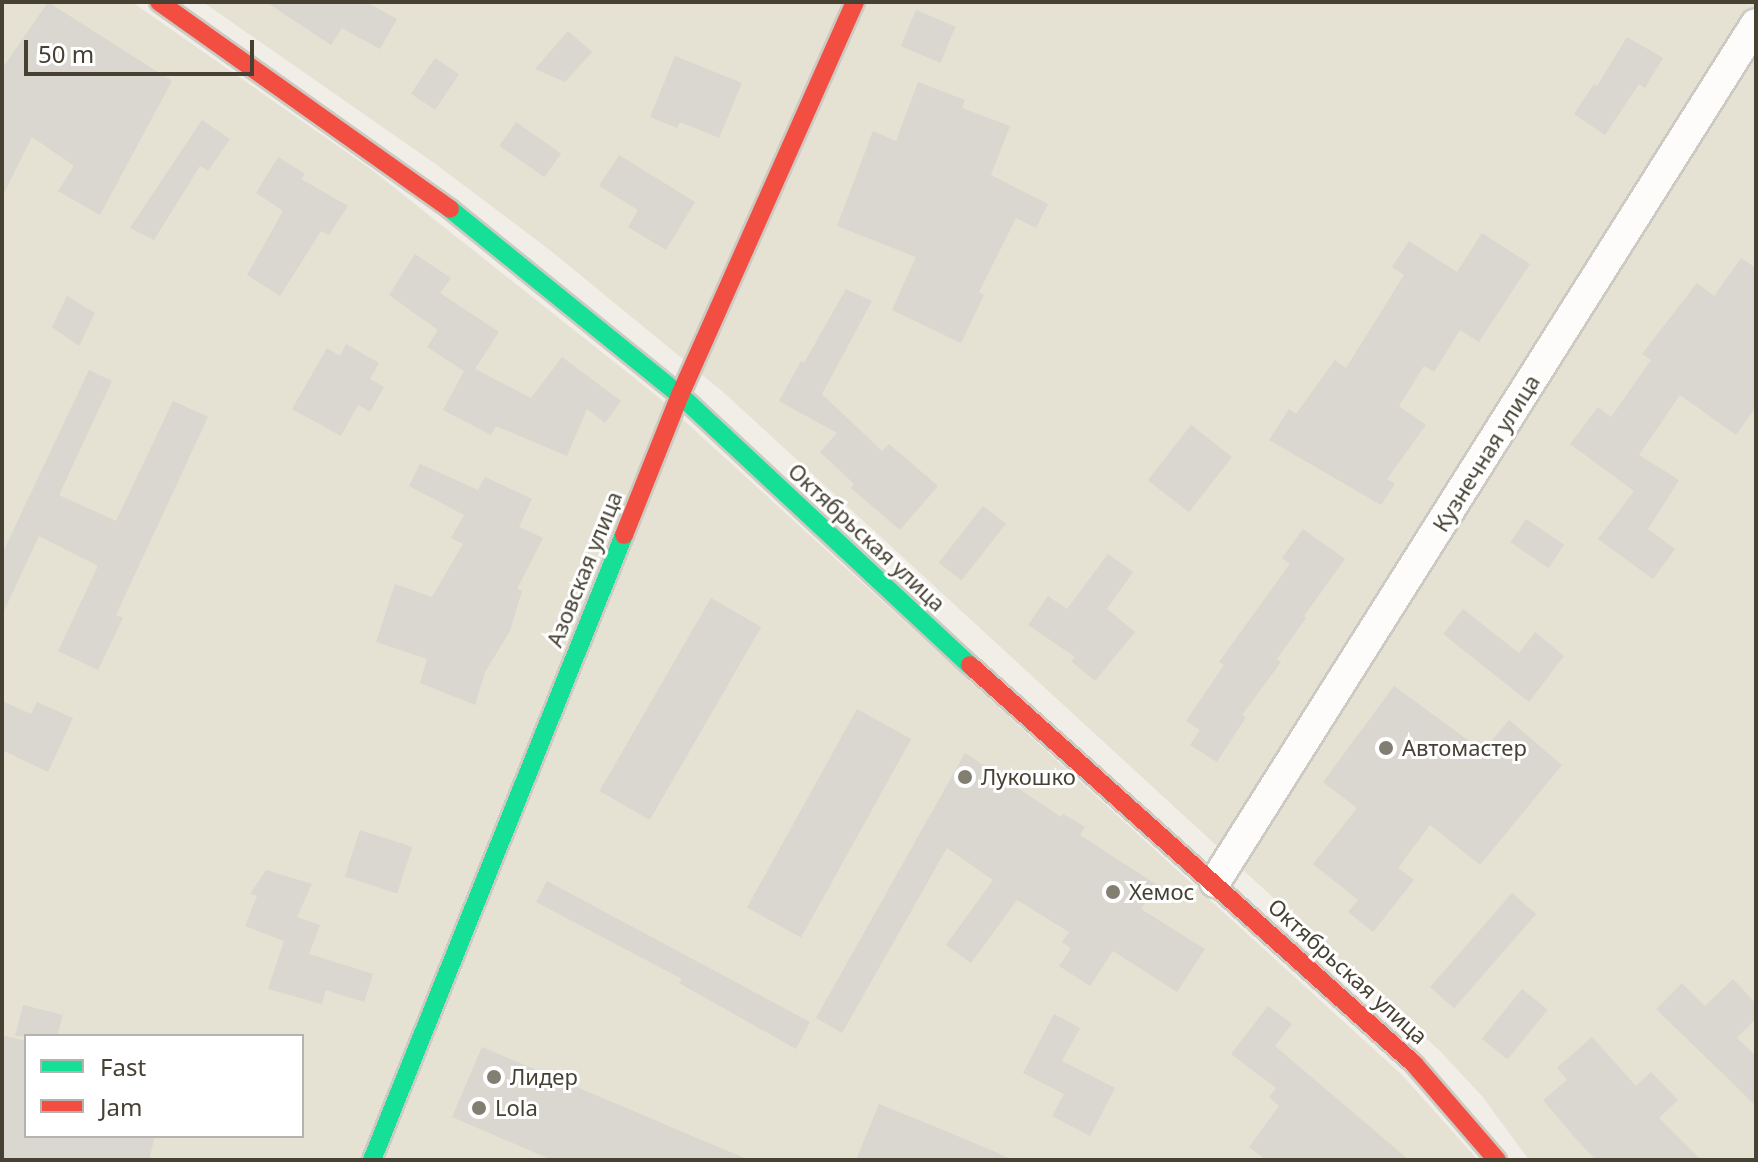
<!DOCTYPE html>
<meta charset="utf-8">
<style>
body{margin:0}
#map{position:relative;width:1758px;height:1162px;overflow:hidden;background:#f0eee6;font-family:"Noto Sans",sans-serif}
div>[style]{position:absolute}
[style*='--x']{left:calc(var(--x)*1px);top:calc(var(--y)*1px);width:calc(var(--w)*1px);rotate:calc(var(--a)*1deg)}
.residential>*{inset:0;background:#e5e1d3}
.building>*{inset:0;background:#d9d7cf;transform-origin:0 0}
.roads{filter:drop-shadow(2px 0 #cccac2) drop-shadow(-2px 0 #cccac2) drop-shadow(0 2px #cccac2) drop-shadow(0 -2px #cccac2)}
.street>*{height:30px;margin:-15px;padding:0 15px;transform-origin:15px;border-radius:15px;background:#fdfcfb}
.fast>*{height:18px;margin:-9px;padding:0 9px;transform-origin:9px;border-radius:9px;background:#16e098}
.jam>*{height:18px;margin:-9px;padding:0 9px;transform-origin:9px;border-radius:9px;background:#f24e42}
.dots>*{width:22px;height:22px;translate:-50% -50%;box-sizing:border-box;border:4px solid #fff;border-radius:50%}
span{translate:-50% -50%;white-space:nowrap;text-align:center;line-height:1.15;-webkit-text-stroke:6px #fff;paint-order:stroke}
.street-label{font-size:22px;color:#464133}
.poi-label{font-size:22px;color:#464133}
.left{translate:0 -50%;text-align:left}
.frame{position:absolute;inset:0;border:4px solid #464133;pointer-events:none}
.legend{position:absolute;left:24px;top:1034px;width:280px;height:104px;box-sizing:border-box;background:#fff;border:2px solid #b5b3ad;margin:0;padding:10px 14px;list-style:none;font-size:24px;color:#464133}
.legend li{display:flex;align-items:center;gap:16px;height:40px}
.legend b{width:40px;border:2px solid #b5b3ad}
.scale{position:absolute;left:24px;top:40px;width:230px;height:36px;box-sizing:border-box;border:4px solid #464133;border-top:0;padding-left:10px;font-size:24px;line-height:28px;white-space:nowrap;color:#464133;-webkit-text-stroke:6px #fff;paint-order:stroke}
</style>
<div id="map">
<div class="residential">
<i style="clip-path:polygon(evenodd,2px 2px,132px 2px,372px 170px,657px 396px,1402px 1075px,1478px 1160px,2px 1160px,2px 2px,26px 1036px,302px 1036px,302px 1136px,26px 1136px,26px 1036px)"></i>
<i style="clip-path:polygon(203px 2px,1756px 2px,1756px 1160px,1529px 1160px,1482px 1096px,1440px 1051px,722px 391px,551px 251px,437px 165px)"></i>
</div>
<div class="building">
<i style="clip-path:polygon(48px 2px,172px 81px,100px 215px,58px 191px,74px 166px,32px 137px,2px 197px,2px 69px)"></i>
<i style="clip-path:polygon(266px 2px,366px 2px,397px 19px,380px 49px,342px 28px,331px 45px)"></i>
<i style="left:916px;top:10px;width:43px;height:39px;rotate:23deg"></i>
<i style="clip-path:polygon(568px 31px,592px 52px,565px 82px,535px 69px)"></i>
<i style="clip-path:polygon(1627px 37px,1663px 58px,1645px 88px,1639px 84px,1605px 135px,1574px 114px,1594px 84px,1597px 86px)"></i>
<i style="clip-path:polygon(675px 56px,742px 83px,719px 138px,680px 122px,677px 128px,650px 117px)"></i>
<i style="left:435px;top:58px;width:29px;height:43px;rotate:34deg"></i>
<i style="clip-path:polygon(918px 82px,965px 100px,962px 108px,1010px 126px,991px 175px,1048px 204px,1036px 228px,1016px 218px,979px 292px,984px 295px,961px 343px,892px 310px,916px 257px,837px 226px,873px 131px,896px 141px)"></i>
<i style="clip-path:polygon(202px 120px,230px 139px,208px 171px,200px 166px,154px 240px,130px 228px)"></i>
<i style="left:516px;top:122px;width:55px;height:29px;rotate:35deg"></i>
<i style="clip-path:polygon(619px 155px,695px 202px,666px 250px,628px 227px,638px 210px,599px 186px)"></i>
<i style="clip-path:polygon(278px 157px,305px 174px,301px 179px,348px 206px,329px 235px,321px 231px,280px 296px,247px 275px,283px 211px,256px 193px)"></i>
<i style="clip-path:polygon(1482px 233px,1530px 264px,1479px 342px,1460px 330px,1434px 372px,1424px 366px,1399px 406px,1426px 425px,1387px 479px,1395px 484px,1381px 505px,1269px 440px,1289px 409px,1296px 414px,1335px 360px,1346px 368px,1404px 275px,1392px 267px,1409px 241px,1457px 272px)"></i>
<i style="clip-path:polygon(415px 254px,451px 278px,440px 293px,499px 332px,475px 369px,531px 398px,562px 357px,621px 401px,605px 423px,587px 409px,567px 456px,496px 426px,491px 435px,443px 410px,464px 371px,427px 347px,438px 330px,389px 295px)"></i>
<i style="clip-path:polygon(1741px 258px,1756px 268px,1756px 407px,1736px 435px,1680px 395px,1639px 455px,1679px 480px,1648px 529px,1675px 549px,1653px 579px,1598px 539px,1634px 491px,1570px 444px,1598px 407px,1611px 417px,1651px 360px,1642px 354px,1697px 283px,1714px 296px)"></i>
<i style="clip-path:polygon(846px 289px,872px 301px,822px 394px,882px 451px,889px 444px,938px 486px,900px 530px,851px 488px,854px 484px,820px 452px,837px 433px,779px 401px,801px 361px,804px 363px)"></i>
<i style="clip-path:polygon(67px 296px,95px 313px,79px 346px,52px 327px)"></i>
<i style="clip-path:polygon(346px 344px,379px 363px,370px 379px,384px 387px,370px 412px,358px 405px,341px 436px,292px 409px,327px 348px,340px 356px)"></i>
<i style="clip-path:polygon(89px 370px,112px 381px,59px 495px,116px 521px,173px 401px,208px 417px,116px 615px,123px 618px,98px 670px,58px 651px,98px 566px,39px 536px,2px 615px,2px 554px)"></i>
<i style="left:1191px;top:425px;width:52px;height:70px;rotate:38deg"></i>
<i style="clip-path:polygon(420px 464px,478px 490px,485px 477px,532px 499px,519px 527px,543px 538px,517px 589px,522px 591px,510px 631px,485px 672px,475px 705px,420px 683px,427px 659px,376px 642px,395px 584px,432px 597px,463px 544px,451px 538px,464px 515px,409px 486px)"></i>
<i style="left:983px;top:506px;width:29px;height:72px;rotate:38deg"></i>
<i style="left:1526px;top:519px;width:46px;height:28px;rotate:34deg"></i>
<i style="clip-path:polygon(1303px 529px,1345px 559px,1304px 616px,1306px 618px,1277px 659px,1281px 662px,1242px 715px,1246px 717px,1217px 762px,1190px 745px,1200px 730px,1186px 721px,1224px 665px,1219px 662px,1290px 564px,1282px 558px)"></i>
<i style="clip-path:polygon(1108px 554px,1133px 572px,1107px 609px,1135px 632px,1095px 681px,1071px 661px,1075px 657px,1028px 625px,1048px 596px,1067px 609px)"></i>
<i style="left:711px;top:598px;width:58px;height:223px;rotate:30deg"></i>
<i style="clip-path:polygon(1463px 609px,1519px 653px,1535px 632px,1564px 656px,1529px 702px,1443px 634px)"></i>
<i style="clip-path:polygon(1394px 686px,1483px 751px,1509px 720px,1562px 765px,1480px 865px,1430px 825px,1398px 868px,1414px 880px,1373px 932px,1348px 912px,1358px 900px,1313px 864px,1357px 808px,1323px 782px)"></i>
<i style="clip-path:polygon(2px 701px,31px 714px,37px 702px,73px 718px,48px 772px,2px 750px)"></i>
<i style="left:857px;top:709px;width:62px;height:227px;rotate:29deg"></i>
<i style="clip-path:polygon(965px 753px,1061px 817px,1063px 814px,1085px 827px,1080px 835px,1157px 885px,1141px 909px,1205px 949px,1177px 992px,1113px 951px,1090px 986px,1059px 966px,1071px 948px,1062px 942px,1069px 932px,1017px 900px,971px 963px,946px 945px,993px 880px,947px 848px,842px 1033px,816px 1018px)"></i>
<i style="left:360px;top:830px;width:55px;height:49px;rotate:18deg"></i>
<i style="clip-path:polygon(266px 870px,312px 884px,297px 917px,320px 925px,309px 954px,373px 974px,364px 1002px,326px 990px,322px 1004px,268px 989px,284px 941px,245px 926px,257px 896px,250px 894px)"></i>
<i style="clip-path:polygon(547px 881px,810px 1022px,796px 1049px,679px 983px,682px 979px,536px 902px)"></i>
<i style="left:1512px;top:893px;width:32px;height:125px;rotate:41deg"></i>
<i style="clip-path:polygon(1733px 979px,1756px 1004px,1756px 1019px,1737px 1038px,1756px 1056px,1756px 1106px,1656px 1009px,1682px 983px,1705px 1006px)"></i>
<i style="left:1522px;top:989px;width:33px;height:64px;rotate:39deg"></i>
<i style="clip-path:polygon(23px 1005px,63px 1015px,57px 1036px,15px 1036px)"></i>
<i style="clip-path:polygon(1268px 1006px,1292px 1024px,1275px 1046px,1409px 1160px,1266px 1160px,1249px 1147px,1279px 1106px,1269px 1097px,1276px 1088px,1231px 1054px)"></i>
<i style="clip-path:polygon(1054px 1014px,1080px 1028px,1062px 1061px,1115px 1088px,1090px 1136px,1052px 1116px,1064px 1094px,1023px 1073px)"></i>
<i style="clip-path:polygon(2px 1035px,26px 1041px,26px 1136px,155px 1136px,149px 1160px,2px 1160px)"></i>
<i style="clip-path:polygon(1592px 1037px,1636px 1086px,1651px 1072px,1678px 1100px,1659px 1118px,1701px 1160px,1596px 1160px,1576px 1139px,1543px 1100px,1567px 1080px,1557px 1068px)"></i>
<i style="clip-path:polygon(482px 1047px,749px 1160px,552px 1160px,452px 1117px)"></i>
<i style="clip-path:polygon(879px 1104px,948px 1132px,1014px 1160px,856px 1160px)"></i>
</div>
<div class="roads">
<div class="street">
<i style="--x:1215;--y:882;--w:1014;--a:-57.77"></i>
</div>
<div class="fast">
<i style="--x:450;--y:209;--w:296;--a:39"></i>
<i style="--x:680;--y:395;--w:396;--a:43"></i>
<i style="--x:372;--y:1160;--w:674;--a:-68.04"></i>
</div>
<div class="jam">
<i style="--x:159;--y:2;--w:357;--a:35.4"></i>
<i style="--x:624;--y:535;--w:151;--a:-68.2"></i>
<i style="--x:680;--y:395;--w:430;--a:-66"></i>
<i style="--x:970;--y:665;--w:597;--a:41.94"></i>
<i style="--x:1414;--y:1064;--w:127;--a:49.2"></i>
</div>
</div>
<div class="dots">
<i style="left:1386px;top:748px;background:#827e72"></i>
<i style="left:965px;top:777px;background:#827e72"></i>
<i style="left:1113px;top:892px;background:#827e72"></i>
<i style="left:494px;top:1077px;background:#827e72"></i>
<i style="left:479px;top:1108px;background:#827e72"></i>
</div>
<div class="street-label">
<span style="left:1486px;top:453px;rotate:-58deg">Кузнечная улица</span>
<span style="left:867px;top:537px;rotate:43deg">Октябрьская улица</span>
<span style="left:584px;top:569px;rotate:-68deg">Азовская улица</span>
<span style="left:1348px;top:971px;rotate:42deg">Октябрьская улица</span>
</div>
<div class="poi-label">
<span class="left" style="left:1402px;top:748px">Автомастер</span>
<span class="left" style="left:981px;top:777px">Лукошко</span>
<span class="left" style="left:1129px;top:892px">Хемос</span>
<span class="left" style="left:510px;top:1077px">Лидер</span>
<span class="left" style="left:495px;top:1108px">Lola</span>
</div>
<div class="frame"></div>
<ul class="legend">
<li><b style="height:10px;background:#16e098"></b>Fast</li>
<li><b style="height:10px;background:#f24e42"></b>Jam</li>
</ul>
<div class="scale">50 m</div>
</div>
